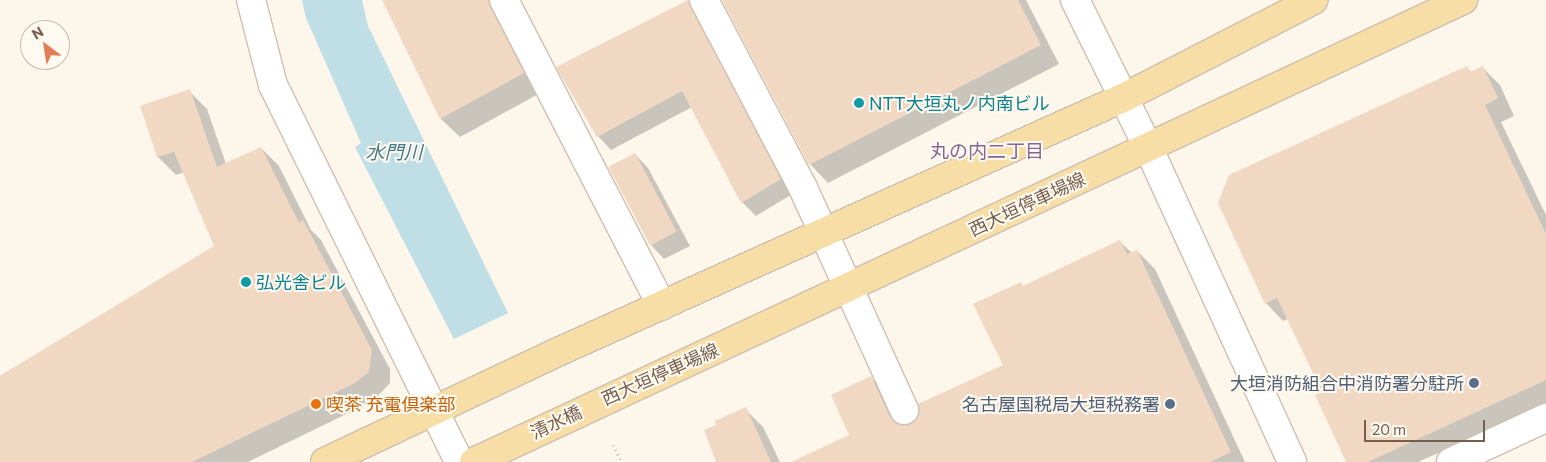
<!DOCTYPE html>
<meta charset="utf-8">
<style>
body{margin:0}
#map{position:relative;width:1546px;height:462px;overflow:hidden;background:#fcf6eb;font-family:Commissioner,"Noto Sans JP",sans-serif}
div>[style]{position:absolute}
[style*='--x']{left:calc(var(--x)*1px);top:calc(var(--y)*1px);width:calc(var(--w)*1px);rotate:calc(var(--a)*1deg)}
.water>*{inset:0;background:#bfdee5}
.shadow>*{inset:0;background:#0003}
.building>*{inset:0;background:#f0d8c3;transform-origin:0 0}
.path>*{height:3px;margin-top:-1.5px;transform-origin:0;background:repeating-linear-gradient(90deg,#d6bba6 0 1px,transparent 0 5px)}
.roads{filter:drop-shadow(1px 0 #cebfb0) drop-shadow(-1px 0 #cebfb0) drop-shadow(0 1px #cebfb0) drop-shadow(0 -1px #cebfb0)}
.minor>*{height:28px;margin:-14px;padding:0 14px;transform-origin:14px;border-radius:14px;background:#fff}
.major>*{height:28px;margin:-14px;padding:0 14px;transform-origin:14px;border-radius:14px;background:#f7dea7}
.dots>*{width:14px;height:14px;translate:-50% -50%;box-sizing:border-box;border:2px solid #fefaf1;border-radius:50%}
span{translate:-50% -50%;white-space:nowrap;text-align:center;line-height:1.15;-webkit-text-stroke:4px #fefaf1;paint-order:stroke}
.culture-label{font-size:18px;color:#0d838f}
.left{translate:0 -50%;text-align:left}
.street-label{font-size:18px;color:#775f4e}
.service-label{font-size:18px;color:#4e5e75}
.right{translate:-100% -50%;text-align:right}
.food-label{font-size:18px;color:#c56008}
.neighbourhood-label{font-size:19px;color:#866692}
.water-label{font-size:19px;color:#487a89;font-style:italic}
.north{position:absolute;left:20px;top:20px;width:50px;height:50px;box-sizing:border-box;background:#fefaf1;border:1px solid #c8bcb0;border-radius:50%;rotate:329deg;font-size:14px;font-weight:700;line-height:20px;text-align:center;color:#775f4e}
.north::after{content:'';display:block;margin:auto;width:18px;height:22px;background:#e07c56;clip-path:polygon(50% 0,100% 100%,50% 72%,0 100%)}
.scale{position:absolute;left:1364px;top:420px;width:121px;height:22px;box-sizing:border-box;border:2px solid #775f4e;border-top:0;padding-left:6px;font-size:15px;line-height:18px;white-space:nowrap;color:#775f4e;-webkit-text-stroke:4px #fefaf1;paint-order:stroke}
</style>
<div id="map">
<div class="water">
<i style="clip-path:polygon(302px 0,362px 0,368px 26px,508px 313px,454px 339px,355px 147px,361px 143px,306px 18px)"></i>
</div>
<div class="shadow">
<i style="clip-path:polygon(384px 0,495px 0,542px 92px,460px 137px,441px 119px)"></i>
<i style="clip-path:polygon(723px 0,1026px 0,1059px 64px,828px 183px,810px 164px)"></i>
<i style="clip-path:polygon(691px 11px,705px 24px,794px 193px,756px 216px,742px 202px,692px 107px,611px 150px,598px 136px)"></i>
<i style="clip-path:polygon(1466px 67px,1472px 73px,1483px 68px,1500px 85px,1514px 116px,1501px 122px,1546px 215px,1546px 405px,1418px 462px,1348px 462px,1324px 392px,1288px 319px,1283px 321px,1266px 303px)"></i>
<i style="clip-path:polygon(189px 91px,207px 109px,226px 164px,261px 148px,279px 166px,311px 230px,321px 240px,390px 369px,390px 383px,373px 401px,248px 462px,0 462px,0 376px,215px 247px,184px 172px,176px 175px,158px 157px,142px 107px)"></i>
<i style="clip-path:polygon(635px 154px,648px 168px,690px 246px,664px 259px,651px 245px)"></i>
<i style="clip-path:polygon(1120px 242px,1132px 253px,1137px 251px,1155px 269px,1245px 462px,794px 462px,851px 436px,871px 378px,889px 396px,903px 425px,910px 426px,1004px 365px,1021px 283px,1024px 287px)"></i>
<i style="clip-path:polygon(745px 409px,763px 427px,780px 462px,735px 462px)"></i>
</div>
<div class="building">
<i style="clip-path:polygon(382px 0,488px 0,524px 73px,440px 119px)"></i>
<i style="clip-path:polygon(688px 0,781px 179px,741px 203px,682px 91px,597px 137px,556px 67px)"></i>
<i style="clip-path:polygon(722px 0,1018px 0,1041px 45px,809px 165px)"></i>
<i style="clip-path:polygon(1467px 66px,1470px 72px,1483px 66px,1498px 98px,1485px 105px,1546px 234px,1546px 380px,1368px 462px,1346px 462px,1315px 395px,1322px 392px,1277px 298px,1265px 304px,1218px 203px,1229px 175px)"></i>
<i style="clip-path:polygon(190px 89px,217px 167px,261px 147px,299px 223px,303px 220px,372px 350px,369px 372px,355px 383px,192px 462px,0 462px,0 376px,214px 246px,174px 152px,157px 157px,140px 106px)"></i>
<i style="left:635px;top:153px;width:89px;height:30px;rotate:62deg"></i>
<i style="clip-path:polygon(1120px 240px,1127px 254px,1137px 250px,1231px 452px,1210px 462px,791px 462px,849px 435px,831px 395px,871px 376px,890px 417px,903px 426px,917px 419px,918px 404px,1003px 365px,973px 304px,1021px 282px,1023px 286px)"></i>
<i style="clip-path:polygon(746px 407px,771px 462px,716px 462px,704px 430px,716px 425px,715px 421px)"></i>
</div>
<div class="path">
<i style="--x:613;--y:445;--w:19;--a:62"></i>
</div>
<div class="roads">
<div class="minor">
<i style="--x:251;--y:0;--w:88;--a:75.5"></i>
<i style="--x:273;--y:85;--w:420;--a:63.7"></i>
<i style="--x:504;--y:0;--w:344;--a:62.7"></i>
<i style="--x:704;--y:0;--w:212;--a:62.2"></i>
<i style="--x:803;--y:188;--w:244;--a:65.5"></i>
<i style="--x:1075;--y:0;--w:164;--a:63.6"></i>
<i style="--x:1148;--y:147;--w:346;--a:65.4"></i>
<i style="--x:1451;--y:462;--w:105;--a:-24.9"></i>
</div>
<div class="major">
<i style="--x:325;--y:462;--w:260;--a:-25.3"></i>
<i style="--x:560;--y:351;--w:619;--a:-24.21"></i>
<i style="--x:1125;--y:97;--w:212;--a:-27.2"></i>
<i style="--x:474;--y:462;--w:1092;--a:-25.04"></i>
</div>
</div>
<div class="dots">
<i style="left:859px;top:103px;background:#0f9aa8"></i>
<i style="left:246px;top:282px;background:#0f9aa8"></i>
<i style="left:1474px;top:383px;background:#5c6f8a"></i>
<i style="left:316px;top:404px;background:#e8710a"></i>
<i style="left:1170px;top:404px;background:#5c6f8a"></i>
</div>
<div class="culture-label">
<span class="left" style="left:869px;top:103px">NTT大垣丸ノ内南ビル</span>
<span class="left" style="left:256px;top:282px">弘光舎ビル</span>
</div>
<div class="street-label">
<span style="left:1027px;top:204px;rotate:-25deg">西大垣停車場線</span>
<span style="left:660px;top:374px;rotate:-24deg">西大垣停車場線</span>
<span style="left:556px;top:422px;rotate:-25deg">清水橋</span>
</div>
<div class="service-label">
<span class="right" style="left:1464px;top:383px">大垣消防組合中消防署分駐所</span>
<span class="right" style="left:1160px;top:404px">名古屋国税局大垣税務署</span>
</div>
<div class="food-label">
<span class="left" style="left:326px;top:404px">喫茶 充電倶楽部</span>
</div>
<div class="neighbourhood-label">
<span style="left:987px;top:151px">丸の内二丁目</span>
</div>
<div class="water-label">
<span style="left:394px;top:152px">水門川</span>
</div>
<div class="north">N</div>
<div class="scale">20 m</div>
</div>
